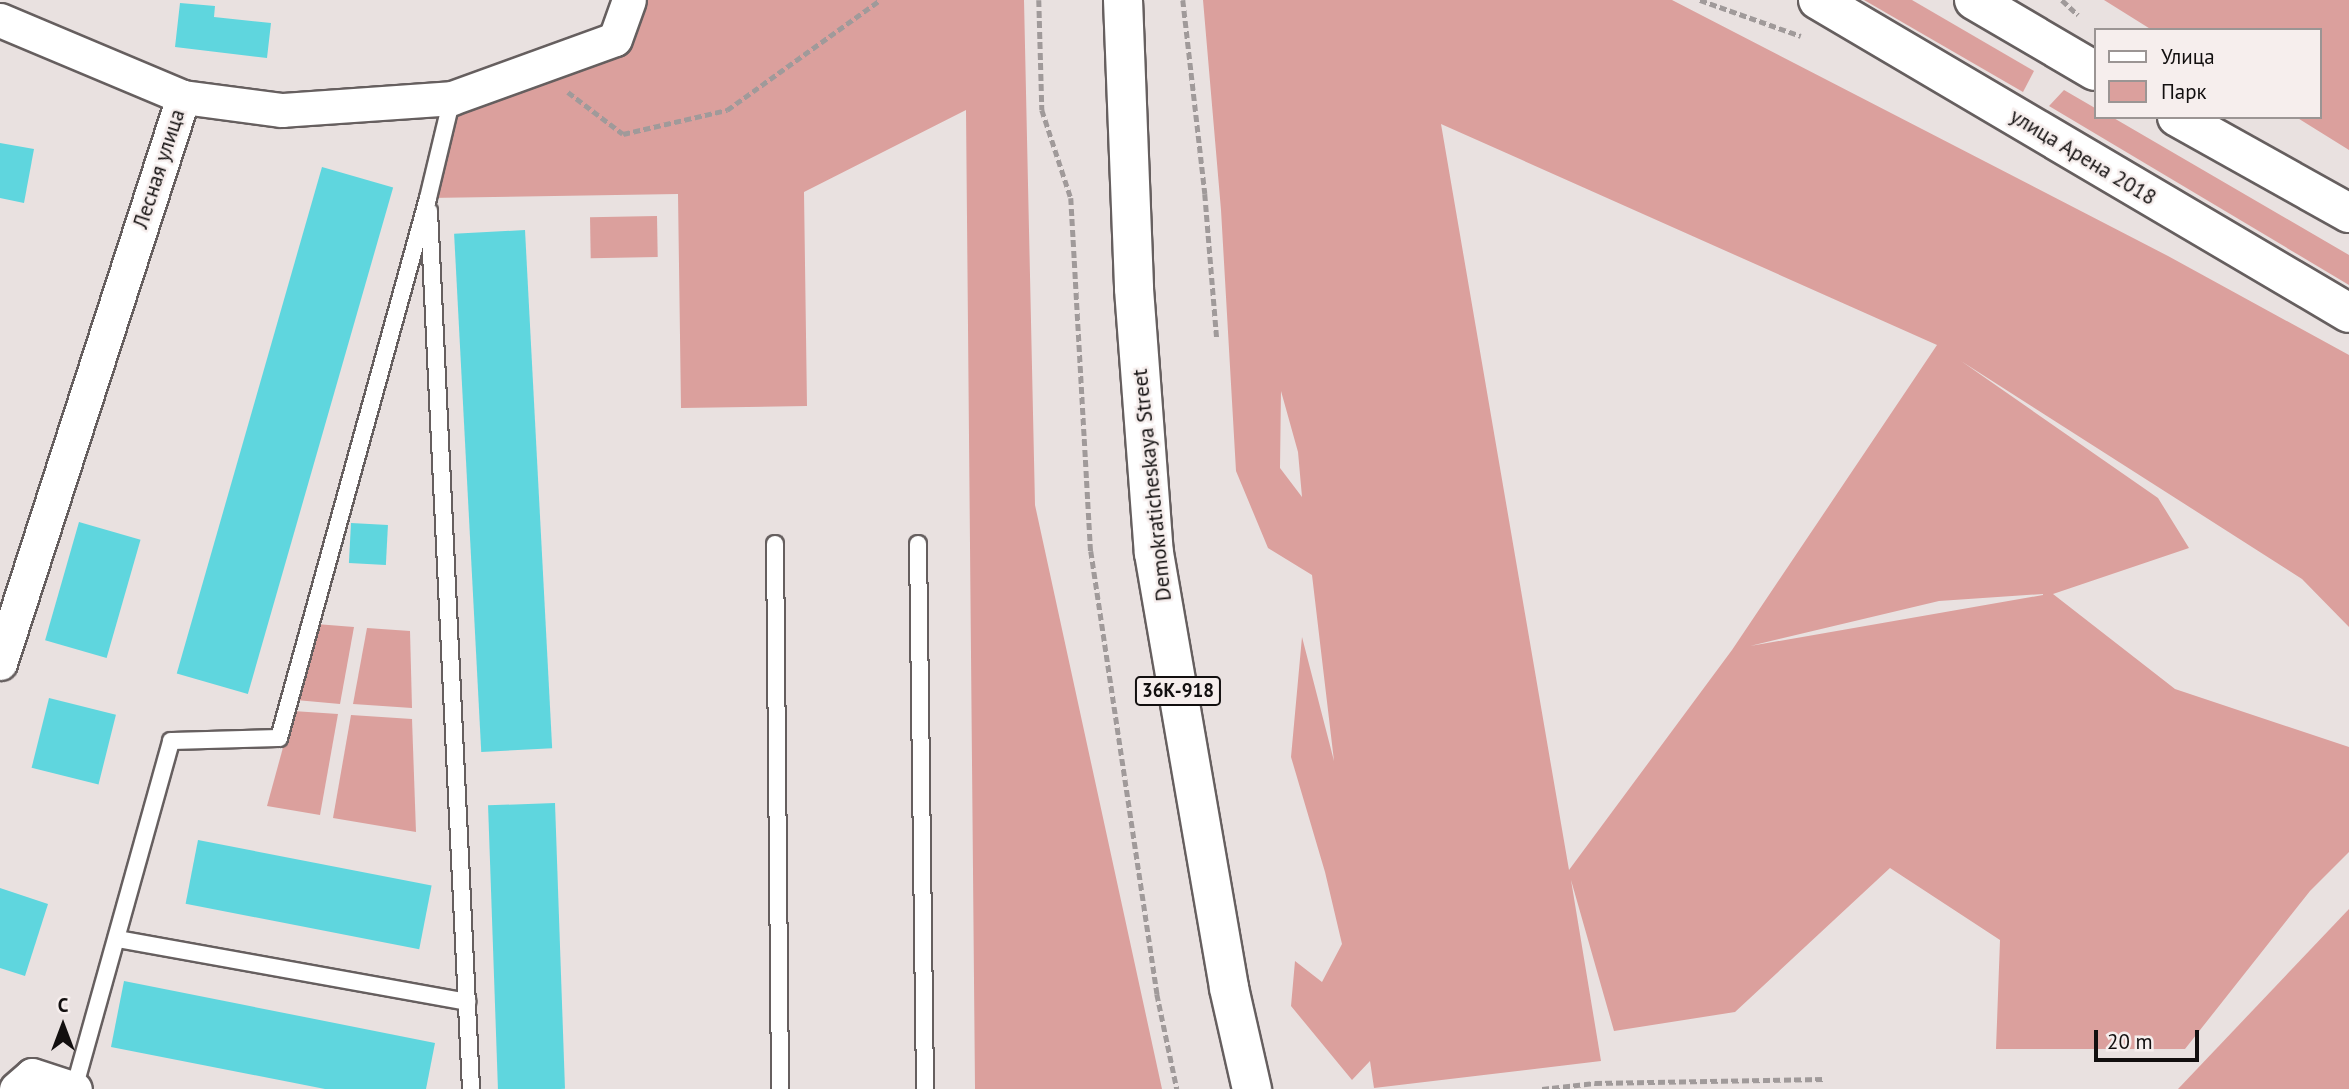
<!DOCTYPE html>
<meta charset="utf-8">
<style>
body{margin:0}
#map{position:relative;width:2349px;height:1089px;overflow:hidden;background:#e9e1e0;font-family:"PT Sans",sans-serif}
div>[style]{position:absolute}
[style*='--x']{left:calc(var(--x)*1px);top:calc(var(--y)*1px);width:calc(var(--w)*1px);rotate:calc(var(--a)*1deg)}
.green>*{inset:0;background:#dba09d;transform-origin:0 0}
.building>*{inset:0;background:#5fd6de;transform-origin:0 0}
.path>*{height:4.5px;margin-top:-2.25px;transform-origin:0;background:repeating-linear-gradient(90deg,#a09a9a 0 7px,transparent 0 10.5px)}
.roads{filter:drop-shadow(2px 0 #665f5f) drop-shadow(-2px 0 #665f5f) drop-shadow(0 2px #665f5f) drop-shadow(0 -2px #665f5f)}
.service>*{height:16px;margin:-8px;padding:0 8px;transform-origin:8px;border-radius:8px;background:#fff}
.minor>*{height:33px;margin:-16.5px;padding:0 16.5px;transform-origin:16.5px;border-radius:16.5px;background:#fff}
.primary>*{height:38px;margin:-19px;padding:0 19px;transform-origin:19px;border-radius:19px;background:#fff}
span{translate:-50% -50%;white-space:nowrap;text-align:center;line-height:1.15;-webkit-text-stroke:5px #f6eeed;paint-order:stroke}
.shield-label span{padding:2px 5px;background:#f6eeed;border:2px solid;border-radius:5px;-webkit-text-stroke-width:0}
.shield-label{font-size:19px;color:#120f0f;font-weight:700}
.street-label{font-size:21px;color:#120f0f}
.legend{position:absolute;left:2094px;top:28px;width:228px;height:91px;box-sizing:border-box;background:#f6eeed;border:2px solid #9b9594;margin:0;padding:9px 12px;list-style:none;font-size:21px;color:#120f0f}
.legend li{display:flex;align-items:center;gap:14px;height:35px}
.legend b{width:35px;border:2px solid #9b9594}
.north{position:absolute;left:28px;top:991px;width:70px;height:70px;-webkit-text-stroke:5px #f6eeed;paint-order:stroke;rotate:0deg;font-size:19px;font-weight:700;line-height:28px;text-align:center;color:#120f0f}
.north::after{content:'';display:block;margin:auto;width:24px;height:32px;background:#120f0f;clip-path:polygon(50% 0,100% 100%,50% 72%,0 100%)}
.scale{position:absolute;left:2094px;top:1030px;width:105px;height:32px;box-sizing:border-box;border:4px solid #120f0f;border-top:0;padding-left:9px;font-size:21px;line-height:24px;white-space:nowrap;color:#120f0f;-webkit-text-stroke:5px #f6eeed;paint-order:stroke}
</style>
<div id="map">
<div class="green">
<i style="clip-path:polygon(630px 0,1024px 0,1035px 505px,1162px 1089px,975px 1089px,966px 110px,804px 192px,807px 406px,681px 408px,678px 194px,428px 198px,452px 98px,623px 16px)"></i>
<i style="clip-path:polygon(evenodd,1203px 0,1672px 0,2168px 256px,2349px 355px,2349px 627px,2302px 579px,1961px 361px,2158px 498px,2189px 548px,2053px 594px,2175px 689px,2349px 747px,2349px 852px,2310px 891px,2185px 1049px,1996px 1049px,2000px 940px,1890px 868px,1735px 1012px,1614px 1031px,1571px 880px,1601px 1061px,1374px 1088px,1370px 1061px,1352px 1080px,1291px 1006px,1295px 961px,1322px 982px,1342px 944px,1325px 872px,1291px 757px,1302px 637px,1334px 761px,1312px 575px,1268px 548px,1236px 471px,1221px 210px,1203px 0,1441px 124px,1937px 345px,1732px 650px,1569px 870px,1441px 124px,1203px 0,1281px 391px,1298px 452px,1302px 497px,1280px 468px,1281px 391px,1203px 0,2043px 594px,2043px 595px,1750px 646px,1939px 601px,2043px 594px)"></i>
<i style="clip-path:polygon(1864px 0,1912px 0,2034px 71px,2023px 92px)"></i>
<i style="clip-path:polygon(2104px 0,2349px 0,2349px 150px,2296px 117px,2319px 117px,2319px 30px,2152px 30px)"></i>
<i style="clip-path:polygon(2064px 90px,2095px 108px,2095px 117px,2112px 117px,2349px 255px,2349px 285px,2049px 106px)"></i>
<i style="left:657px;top:216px;width:41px;height:67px;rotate:89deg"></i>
<i style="clip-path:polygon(316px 624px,354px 627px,340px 704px,296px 700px)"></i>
<i style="clip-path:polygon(367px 628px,410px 631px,412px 708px,353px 704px)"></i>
<i style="clip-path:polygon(293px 711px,338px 714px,320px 815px,267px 806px)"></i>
<i style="clip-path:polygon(351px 715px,412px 719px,416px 832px,333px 818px)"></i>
<i style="clip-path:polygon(2349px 909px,2349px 1089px,2178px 1089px)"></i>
</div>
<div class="building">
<i style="clip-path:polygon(180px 3px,215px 6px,214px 17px,271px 23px,267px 58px,175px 47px)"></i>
<i style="clip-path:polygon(0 143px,34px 149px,24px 203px,0 198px)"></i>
<i style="left:322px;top:167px;width:74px;height:527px;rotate:16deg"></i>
<i style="left:525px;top:230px;width:519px;height:71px;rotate:87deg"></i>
<i style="left:79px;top:522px;width:64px;height:123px;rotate:16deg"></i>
<i style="left:351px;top:523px;width:37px;height:40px;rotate:3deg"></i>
<i style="left:49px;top:698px;width:69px;height:72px;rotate:14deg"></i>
<i style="left:555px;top:803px;width:286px;height:67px;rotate:88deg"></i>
<i style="left:198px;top:840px;width:238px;height:65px;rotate:11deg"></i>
<i style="clip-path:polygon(0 888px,48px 904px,25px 976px,0 968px)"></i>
<i style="clip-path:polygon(124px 981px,435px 1043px,426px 1089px,325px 1089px,111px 1047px)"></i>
</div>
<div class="path">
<i style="--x:1039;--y:0;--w:110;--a:88.4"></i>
<i style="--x:1042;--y:110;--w:93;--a:71.8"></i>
<i style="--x:1071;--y:198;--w:354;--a:86.8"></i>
<i style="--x:1091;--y:551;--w:448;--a:81.5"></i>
<i style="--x:1157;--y:994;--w:97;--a:78.1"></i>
<i style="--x:1183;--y:0;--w:195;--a:83.5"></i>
<i style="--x:1205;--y:194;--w:145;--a:85.3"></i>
<i style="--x:1700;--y:0;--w:107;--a:19.6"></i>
<i style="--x:2062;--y:0;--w:22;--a:43"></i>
<i style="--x:568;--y:92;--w:69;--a:37.4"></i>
<i style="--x:623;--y:134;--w:107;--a:-13"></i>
<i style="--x:727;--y:110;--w:188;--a:-35.7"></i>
<i style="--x:1542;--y:1089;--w:53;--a:-6.5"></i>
<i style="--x:1595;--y:1083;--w:230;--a:-1"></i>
</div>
<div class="roads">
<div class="service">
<i style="--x:429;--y:211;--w:879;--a:87.26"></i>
<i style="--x:775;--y:544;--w:545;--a:89.47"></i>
<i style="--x:918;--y:544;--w:545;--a:89.26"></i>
<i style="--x:118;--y:939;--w:355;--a:10.2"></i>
<i style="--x:74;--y:1089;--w:361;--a:-74.4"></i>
<i style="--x:171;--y:741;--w:108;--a:-1.6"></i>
<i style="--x:279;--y:738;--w:560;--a:-74.57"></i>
<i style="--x:428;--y:198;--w:103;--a:-76.5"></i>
</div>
<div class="minor">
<i style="--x:0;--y:20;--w:199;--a:22.8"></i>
<i style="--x:183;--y:97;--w:100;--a:7.5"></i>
<i style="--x:282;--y:110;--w:170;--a:-4"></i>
<i style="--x:452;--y:98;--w:173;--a:-19.9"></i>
<i style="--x:615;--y:39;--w:41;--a:-70.3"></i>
<i style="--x:0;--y:663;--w:595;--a:-72.08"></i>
<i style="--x:16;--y:1089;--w:21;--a:-41"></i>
<i style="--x:32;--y:1075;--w:45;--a:18"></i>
</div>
<div class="primary">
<i style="--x:1123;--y:0;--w:289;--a:87.8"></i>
<i style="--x:1134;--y:289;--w:265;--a:85.7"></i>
<i style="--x:1154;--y:553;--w:441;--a:80.2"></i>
<i style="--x:1229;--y:988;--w:104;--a:77.2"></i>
<i style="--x:1818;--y:0;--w:616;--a:30.52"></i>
<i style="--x:1974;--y:0;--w:140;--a:30.4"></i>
<i style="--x:2177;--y:117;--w:197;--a:29.2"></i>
</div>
</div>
<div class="shield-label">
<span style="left:1178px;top:691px">36К-918</span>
</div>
<div class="street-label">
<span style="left:2083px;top:157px;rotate:31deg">улица Арена 2018</span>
<span style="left:159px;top:169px;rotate:-72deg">Лесная улица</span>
<span style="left:1152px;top:485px;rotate:-96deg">Demokraticheskaya Street</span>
</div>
<ul class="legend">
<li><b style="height:9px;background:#fff"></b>Улица</li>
<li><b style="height:19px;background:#dba09d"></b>Парк</li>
</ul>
<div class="north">С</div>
<div class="scale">20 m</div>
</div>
